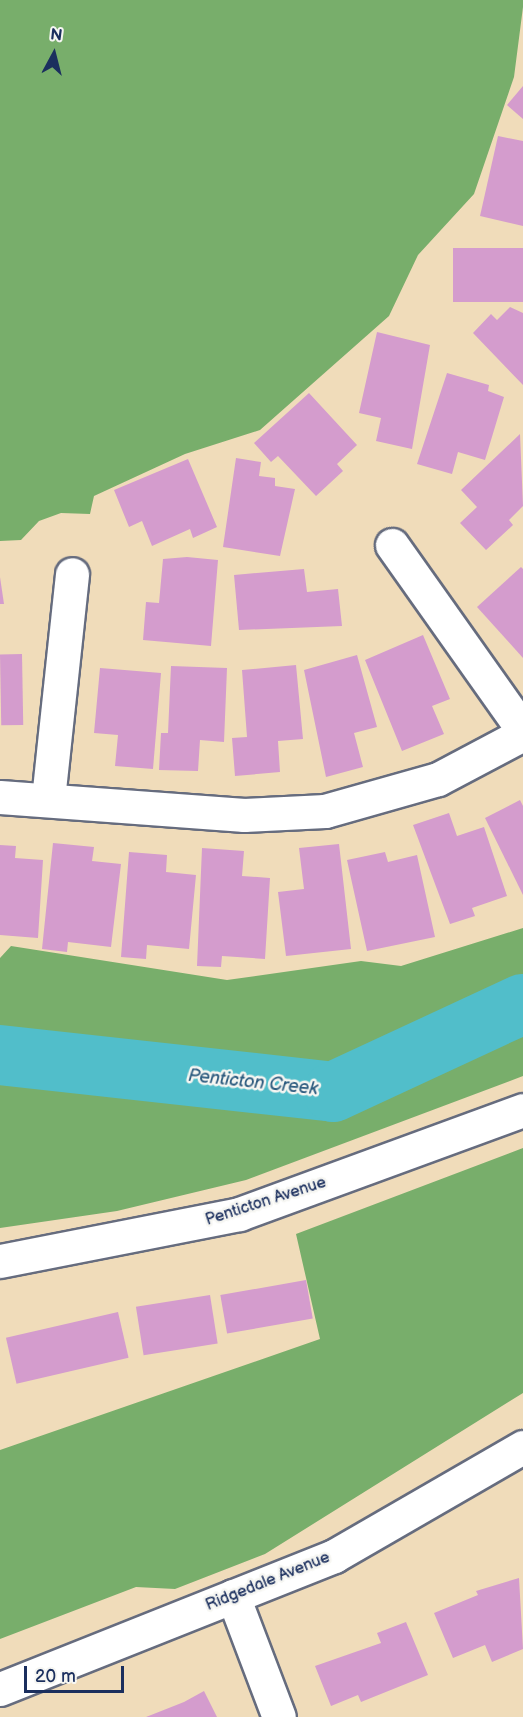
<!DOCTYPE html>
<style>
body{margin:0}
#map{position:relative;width:523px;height:1717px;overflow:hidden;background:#f0dcba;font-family:"Balsamiq Sans",sans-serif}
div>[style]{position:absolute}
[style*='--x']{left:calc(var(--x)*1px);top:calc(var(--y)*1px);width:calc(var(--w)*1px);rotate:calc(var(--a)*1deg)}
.forest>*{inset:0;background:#78ae6b}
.river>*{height:60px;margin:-30px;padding:0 30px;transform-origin:30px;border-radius:30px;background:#51beca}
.building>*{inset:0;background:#d49ccd;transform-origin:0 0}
.roads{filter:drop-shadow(2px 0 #666c7e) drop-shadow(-2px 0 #666c7e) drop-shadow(0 2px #666c7e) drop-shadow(0 -2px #666c7e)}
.street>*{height:33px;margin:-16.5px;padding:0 16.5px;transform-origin:16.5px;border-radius:16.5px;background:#fff}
span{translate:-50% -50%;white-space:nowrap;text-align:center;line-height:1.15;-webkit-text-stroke:5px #f6f6f2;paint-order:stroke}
.street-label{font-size:16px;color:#1b2f5e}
.water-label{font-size:18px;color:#2b5a7e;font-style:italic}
.north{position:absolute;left:24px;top:24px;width:60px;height:60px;-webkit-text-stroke:4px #f6f6f2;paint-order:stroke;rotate:7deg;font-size:16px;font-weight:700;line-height:24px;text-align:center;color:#1b2f5e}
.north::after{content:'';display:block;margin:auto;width:21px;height:27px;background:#1b2f5e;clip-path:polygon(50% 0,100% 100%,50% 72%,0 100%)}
.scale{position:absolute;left:24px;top:1666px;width:100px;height:27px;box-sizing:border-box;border:3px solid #1b2f5e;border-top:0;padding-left:8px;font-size:18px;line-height:21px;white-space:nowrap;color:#1b2f5e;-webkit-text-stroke:4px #f6f6f2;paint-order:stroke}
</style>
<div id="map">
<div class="forest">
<i style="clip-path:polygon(0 0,523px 0,523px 7px,514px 77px,474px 194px,418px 255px,389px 316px,260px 430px,185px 454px,94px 496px,90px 514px,61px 513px,39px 521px,21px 540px,0 541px)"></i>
<i style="clip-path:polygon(523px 928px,523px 1076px,246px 1180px,117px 1211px,0 1228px,0 958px,11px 946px,227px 980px,361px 961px,401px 966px)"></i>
<i style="clip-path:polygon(523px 1148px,523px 1393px,265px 1554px,175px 1589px,136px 1587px,0 1639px,0 1450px,320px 1339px,296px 1234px)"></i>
</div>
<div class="river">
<i style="--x:0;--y:1055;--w:335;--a:6.3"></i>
<i style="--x:333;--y:1092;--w:209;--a:-24.9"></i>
</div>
<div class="building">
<i style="clip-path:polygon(523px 86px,523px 119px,507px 105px)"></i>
<i style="clip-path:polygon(498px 136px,523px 141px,523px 226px,480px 216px)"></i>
<i style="left:453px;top:248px;width:70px;height:54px"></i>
<i style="clip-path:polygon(510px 307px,523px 313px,523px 385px,473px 333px,491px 314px,497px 320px)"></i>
<i style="clip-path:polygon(377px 332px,430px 345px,412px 449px,376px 441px,381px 418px,359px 413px)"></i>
<i style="clip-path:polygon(447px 373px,489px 385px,488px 391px,504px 397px,485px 460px,458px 452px,452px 474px,417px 464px)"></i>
<i style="clip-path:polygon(309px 393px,357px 445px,337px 464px,343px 471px,316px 496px,278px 456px,271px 462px,254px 443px)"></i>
<i style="clip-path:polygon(520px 434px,523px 506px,509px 520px,513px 525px,486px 550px,460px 523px,477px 507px,461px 490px)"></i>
<i style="clip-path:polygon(236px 458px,261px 462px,259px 476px,275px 478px,275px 486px,295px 489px,280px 556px,223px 547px)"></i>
<i style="clip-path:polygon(188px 459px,217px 527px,193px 538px,190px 529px,152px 546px,142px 521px,129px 527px,114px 490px)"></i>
<i style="clip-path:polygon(187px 557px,218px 560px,211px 646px,143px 640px,146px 602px,159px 603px,163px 559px)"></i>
<i style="clip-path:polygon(521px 567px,523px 569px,523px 658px,477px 607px)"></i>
<i style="clip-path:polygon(304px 569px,307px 592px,338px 589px,342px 626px,239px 630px,234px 575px)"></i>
<i style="clip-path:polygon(0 577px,4px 604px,0 604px)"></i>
<i style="clip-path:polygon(423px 635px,450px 699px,432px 706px,444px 734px,402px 751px,365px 660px)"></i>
<i style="left:22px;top:654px;width:71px;height:22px;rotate:89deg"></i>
<i style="clip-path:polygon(357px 655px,377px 727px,354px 733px,363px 767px,326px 777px,304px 670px)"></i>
<i style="clip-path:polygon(296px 665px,303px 739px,278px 741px,280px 772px,235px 776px,232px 738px,247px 737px,242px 670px)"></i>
<i style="clip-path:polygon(171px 666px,227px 668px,224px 742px,200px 740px,198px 771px,159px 770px,161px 733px,168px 733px)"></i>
<i style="clip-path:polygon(100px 668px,161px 673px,153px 769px,115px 766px,118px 735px,94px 733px)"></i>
<i style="clip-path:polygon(520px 800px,523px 806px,523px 895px,485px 818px)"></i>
<i style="clip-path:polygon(449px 813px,457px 836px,484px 827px,507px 896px,472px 908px,475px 916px,450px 924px,413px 825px)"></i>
<i style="clip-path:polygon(53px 843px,94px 847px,92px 861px,121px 864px,111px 947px,68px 942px,67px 952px,42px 949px)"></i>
<i style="clip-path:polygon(339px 844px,351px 949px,286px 956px,278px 892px,304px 889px,299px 848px)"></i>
<i style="clip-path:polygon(0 845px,16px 846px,15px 858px,43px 860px,38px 938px,0 935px)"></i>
<i style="clip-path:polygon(202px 848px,244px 851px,242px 876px,270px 878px,265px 959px,222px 956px,221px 967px,197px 966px)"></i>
<i style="clip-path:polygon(129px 852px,167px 855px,166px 872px,196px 875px,189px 949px,147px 945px,146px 959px,121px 957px)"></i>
<i style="clip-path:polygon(385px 852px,388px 862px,417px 855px,435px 937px,367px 951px,347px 860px)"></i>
<i style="left:306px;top:1280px;width:39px;height:87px;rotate:80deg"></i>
<i style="left:210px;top:1295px;width:49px;height:75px;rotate:81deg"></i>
<i style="left:118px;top:1312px;width:47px;height:115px;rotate:77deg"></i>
<i style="clip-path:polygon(519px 1578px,523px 1649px,492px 1662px,485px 1645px,453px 1658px,434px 1613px,478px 1595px,476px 1591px)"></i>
<i style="clip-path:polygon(406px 1622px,428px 1675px,361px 1702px,358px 1695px,331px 1706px,315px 1666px,381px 1643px,377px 1633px)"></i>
<i style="clip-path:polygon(204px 1691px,217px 1717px,146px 1717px,184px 1702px)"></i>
</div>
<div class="roads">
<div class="street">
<i style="--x:392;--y:545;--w:227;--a:54.7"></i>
<i style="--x:0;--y:797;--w:245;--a:4.2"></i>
<i style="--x:244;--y:815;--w:81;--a:-2.8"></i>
<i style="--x:325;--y:811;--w:117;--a:-15.8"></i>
<i style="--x:438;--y:779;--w:96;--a:-27.9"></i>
<i style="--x:48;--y:799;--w:226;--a:-83.9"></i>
<i style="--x:0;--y:1261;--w:244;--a:-11.1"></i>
<i style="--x:239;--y:1214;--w:302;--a:-20.1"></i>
<i style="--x:233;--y:1596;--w:129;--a:69.2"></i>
<i style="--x:0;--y:1689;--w:360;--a:-21.7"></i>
<i style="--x:334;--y:1556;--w:218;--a:-30"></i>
</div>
</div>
<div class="street-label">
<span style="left:266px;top:1202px;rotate:-18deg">Penticton Avenue</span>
<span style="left:268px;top:1582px;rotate:-22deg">Ridgedale Avenue</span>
</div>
<div class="water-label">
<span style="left:253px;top:1083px;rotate:6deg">Penticton Creek</span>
</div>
<div class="north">N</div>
<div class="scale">20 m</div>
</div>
